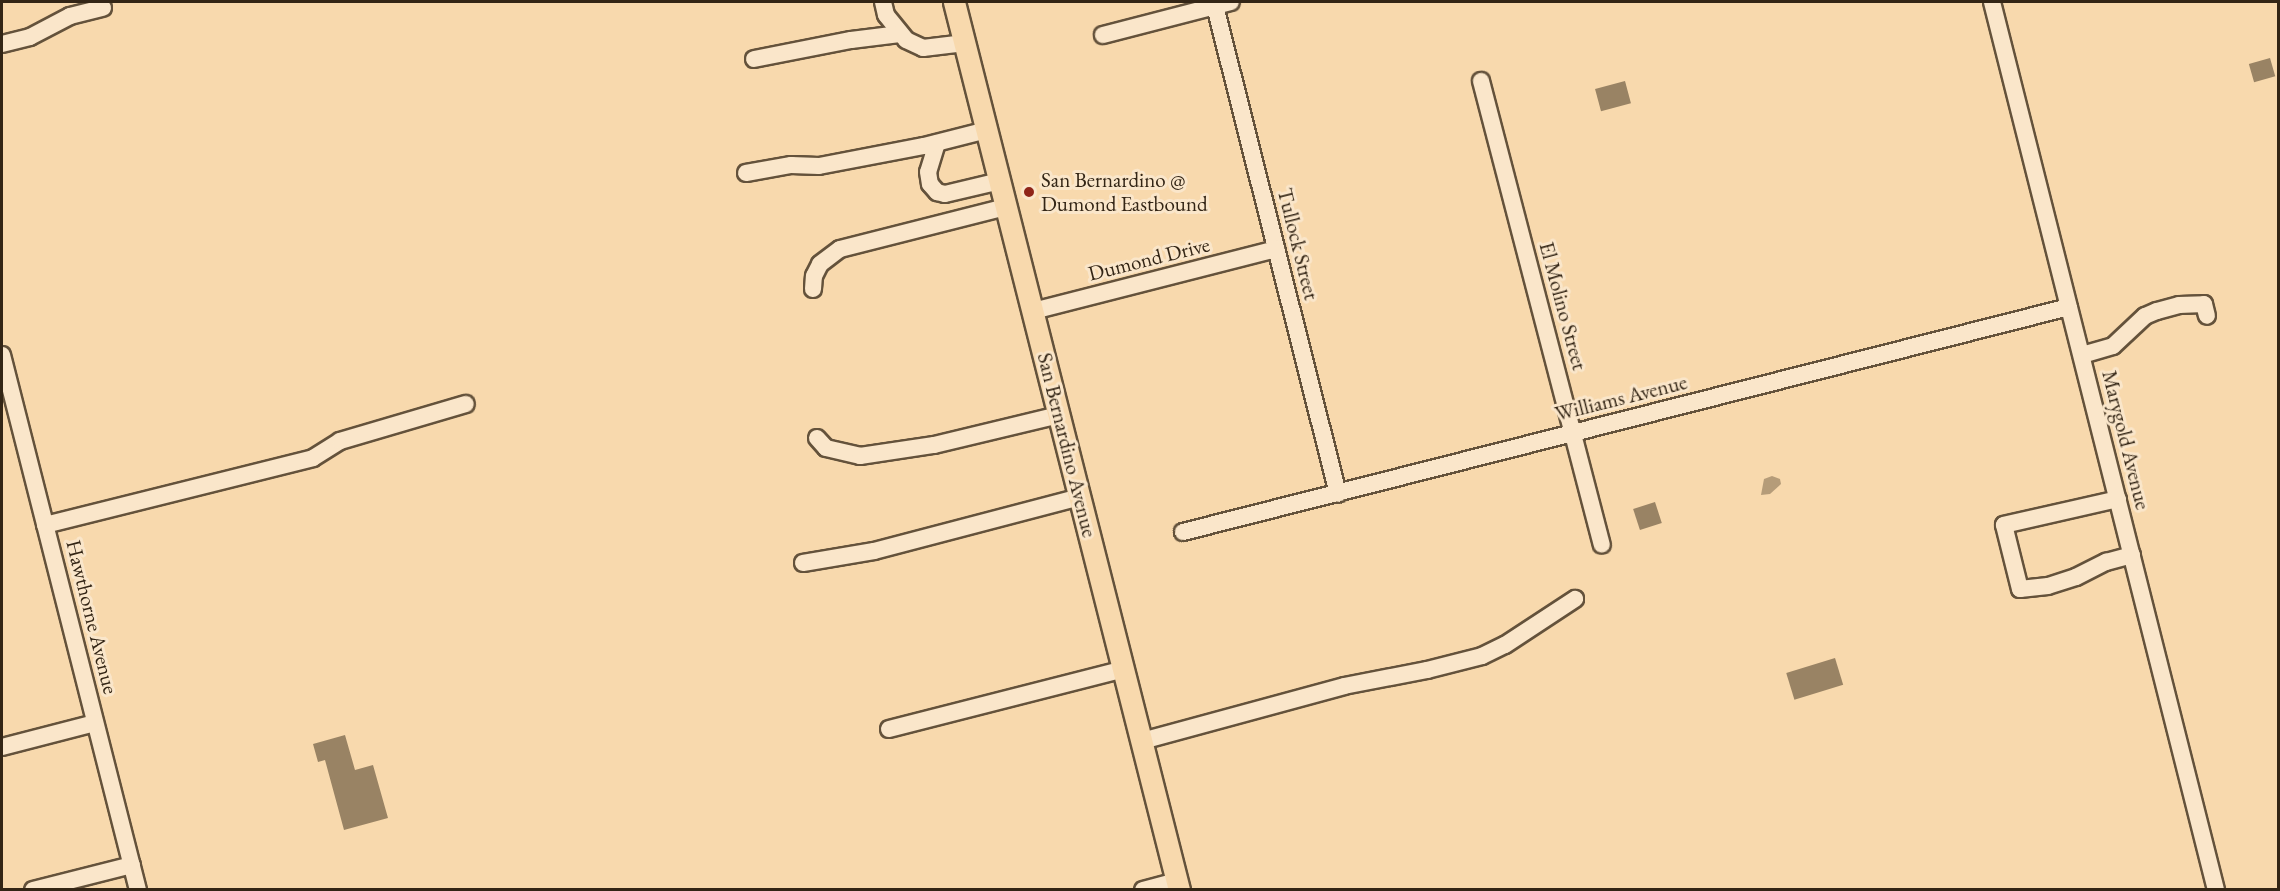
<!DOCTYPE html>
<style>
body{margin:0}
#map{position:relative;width:2280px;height:891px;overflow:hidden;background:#f8d9ad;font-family:"EB Garamond",serif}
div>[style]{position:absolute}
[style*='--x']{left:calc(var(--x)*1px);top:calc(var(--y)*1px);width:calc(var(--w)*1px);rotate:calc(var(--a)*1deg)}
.water>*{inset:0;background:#b59c79}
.building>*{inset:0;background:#998364;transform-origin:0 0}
.roads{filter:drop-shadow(2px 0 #64523b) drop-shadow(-2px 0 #64523b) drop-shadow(0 2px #64523b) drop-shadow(0 -2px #64523b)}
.minor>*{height:16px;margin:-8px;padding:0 8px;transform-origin:8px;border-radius:8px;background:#fae6ca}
.major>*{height:21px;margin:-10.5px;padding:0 10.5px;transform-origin:10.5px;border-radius:10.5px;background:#f8d9ad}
.dots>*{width:16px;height:16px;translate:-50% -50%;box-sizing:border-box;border:3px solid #fae6ca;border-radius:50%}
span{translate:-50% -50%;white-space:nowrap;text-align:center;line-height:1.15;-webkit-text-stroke:6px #fae6ca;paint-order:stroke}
.poi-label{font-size:21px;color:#332515}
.left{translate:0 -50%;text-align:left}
.street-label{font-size:21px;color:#332515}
.frame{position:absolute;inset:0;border:3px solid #332515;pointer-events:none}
</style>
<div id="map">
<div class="water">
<i style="clip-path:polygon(1772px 476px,1780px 479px,1781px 484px,1770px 494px,1761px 495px,1764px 479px)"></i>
</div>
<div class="building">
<i style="left:2270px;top:58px;width:19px;height:22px;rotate:74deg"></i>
<i style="left:1625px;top:81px;width:23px;height:31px;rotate:75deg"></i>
<i style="left:1655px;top:502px;width:22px;height:23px;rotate:72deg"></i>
<i style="left:1835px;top:658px;width:28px;height:51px;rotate:73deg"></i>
<i style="clip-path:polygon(345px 735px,355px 770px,373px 765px,388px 818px,344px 830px,325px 760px,318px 762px,313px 744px)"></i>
</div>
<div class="roads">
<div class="minor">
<i style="--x:883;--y:2;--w:13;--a:77"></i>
<i style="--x:886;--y:15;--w:32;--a:51"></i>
<i style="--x:906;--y:40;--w:19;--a:25"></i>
<i style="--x:923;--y:48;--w:42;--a:-6.8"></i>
<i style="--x:1992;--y:2;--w:916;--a:75.84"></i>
<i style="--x:1215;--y:6;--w:503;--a:75.85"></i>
<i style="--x:1103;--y:35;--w:132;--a:-14.5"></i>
<i style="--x:2;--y:44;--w:29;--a:-14"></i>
<i style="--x:30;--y:37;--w:45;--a:-27.7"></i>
<i style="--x:70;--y:16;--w:34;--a:-14"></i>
<i style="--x:754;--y:59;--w:99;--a:-11.1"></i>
<i style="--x:851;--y:40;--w:49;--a:-7"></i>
<i style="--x:1481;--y:81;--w:479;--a:75.4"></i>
<i style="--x:937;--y:143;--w:30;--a:107"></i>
<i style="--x:928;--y:172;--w:12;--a:81"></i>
<i style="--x:930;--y:184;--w:11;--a:49"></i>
<i style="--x:937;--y:192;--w:8;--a:14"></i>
<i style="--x:945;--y:194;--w:57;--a:-13.3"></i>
<i style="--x:746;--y:173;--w:46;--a:-10.1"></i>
<i style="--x:791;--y:165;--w:28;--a:2"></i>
<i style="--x:819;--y:166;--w:107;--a:-10.8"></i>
<i style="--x:924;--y:146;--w:65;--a:-14.3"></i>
<i style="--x:813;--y:289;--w:13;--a:-86"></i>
<i style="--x:814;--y:276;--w:13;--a:-63"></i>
<i style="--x:820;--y:264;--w:25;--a:-37"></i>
<i style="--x:840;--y:249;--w:171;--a:-14.2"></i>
<i style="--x:1033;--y:311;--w:251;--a:-14.3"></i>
<i style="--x:2;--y:355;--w:552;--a:75.74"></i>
<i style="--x:2082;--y:355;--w:32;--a:-16"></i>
<i style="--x:2113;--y:346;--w:44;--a:-43.2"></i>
<i style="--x:2145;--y:316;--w:13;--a:-23"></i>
<i style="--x:2157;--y:311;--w:23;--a:-15"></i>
<i style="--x:2179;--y:305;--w:25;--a:-2"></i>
<i style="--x:2204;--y:304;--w:12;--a:76"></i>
<i style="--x:817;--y:438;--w:13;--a:48"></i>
<i style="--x:826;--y:448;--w:35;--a:13"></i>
<i style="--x:860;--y:456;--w:75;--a:-8.5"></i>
<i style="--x:934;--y:445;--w:129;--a:-13.5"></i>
<i style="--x:2118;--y:499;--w:117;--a:167.2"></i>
<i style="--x:2004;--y:525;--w:66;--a:76"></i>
<i style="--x:2020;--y:589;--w:28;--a:-6"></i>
<i style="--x:2048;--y:586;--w:29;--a:-18"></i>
<i style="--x:2076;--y:577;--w:34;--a:-27"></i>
<i style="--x:2106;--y:562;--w:27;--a:-15"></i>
<i style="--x:45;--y:525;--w:276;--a:-14"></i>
<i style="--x:313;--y:458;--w:32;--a:-32"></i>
<i style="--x:340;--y:441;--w:131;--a:-16.4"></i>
<i style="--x:1183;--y:532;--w:914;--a:-14.25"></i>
<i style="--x:803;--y:563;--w:72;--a:-9.6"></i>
<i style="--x:874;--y:551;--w:213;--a:-14.7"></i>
<i style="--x:889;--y:729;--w:243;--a:-14.3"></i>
<i style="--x:1142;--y:741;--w:209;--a:-15.2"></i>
<i style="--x:1344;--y:686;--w:85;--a:-10.9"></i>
<i style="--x:1427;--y:670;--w:57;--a:-14.3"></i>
<i style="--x:1482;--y:656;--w:25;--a:-26"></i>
<i style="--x:1505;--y:645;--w:84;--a:-33.3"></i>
<i style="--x:2;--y:747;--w:96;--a:-14.5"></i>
<i style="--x:33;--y:890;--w:102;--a:-14.2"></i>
<i style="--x:1143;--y:890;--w:34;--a:-15"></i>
</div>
<div class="major">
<i style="--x:954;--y:2;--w:916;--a:75.78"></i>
</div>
</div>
<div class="dots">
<i style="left:1029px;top:192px;background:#8f2418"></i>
</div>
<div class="poi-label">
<span class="left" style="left:1041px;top:192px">San Bernardino @<br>Dumond Eastbound</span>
</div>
<div class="street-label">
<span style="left:1298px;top:244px;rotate:76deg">Tullock Street</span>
<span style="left:1149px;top:259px;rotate:-14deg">Dumond Drive</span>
<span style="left:1563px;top:306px;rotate:75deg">El Molino Street</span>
<span style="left:1621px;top:398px;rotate:-14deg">Williams Avenue</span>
<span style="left:2126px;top:440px;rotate:76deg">Marygold Avenue</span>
<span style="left:1067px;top:445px;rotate:76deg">San Bernardino Avenue</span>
<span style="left:92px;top:617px;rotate:76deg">Hawthorne Avenue</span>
</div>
<div class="frame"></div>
</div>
